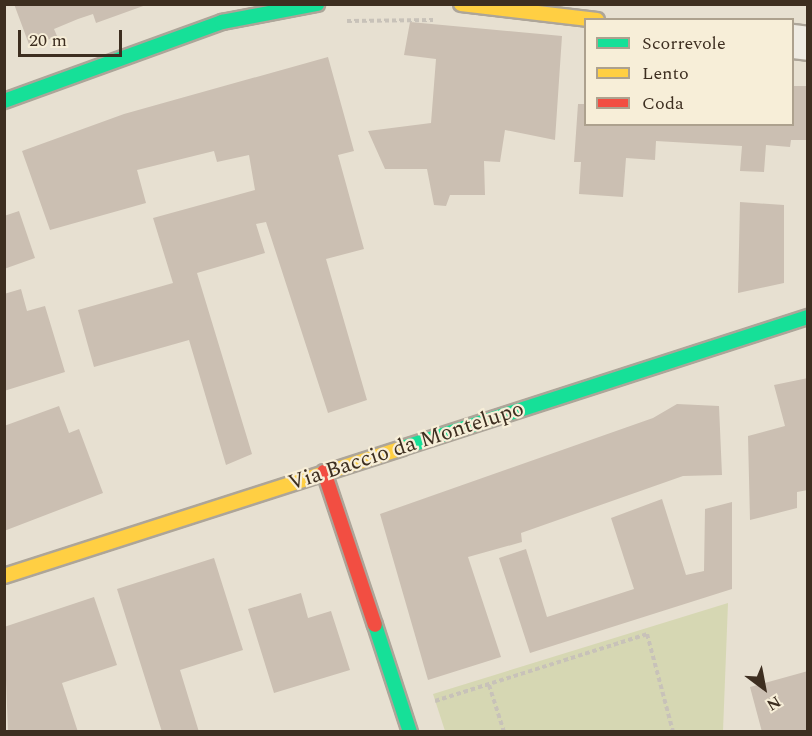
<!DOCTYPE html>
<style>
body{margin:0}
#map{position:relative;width:812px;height:736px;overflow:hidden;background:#e7e0d1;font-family:Spectral,serif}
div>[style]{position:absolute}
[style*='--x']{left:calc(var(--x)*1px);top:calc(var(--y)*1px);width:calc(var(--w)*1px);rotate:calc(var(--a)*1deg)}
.green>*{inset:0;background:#d6d7b3}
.building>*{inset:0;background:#cbbfb2}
.path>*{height:4px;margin-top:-2px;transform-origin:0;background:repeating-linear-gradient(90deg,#c8c2b9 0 4.5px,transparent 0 7.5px)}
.roads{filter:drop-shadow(2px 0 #ada599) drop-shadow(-2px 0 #ada599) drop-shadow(0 2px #ada599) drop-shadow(0 -2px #ada599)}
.street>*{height:33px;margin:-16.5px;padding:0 16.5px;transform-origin:16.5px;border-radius:16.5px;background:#efebe3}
.fast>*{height:14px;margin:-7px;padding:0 7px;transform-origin:7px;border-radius:7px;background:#16e098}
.slow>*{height:14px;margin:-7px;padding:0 7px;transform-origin:7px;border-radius:7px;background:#ffcf43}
.jam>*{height:14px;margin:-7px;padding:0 7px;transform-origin:7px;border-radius:7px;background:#f24e42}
span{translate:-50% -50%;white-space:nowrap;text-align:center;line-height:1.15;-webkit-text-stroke:4.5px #f7eed8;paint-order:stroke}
.street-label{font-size:22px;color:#3d2e20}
.frame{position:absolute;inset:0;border:6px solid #3d2e20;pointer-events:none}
.legend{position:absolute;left:584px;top:18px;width:210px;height:108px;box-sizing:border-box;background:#f7eed8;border:2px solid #ada18e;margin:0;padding:8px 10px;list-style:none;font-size:18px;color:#3d2e20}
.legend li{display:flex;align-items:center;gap:12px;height:30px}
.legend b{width:30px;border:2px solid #ada18e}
.north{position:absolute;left:734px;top:658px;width:60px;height:60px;-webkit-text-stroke:4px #f7eed8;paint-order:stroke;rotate:148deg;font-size:16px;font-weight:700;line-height:24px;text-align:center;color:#3d2e20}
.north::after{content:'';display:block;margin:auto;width:21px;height:27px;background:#3d2e20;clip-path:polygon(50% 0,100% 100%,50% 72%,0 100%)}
.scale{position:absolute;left:18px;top:30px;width:104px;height:27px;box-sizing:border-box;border:3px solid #3d2e20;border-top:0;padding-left:8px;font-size:18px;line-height:21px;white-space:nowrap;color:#3d2e20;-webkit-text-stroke:4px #f7eed8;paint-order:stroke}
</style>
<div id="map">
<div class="green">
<i style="clip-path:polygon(728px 603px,723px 731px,445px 731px,433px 694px)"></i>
</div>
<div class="building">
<i style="clip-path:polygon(14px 4px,146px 4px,146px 5px,96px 23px,93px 14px,78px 19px,54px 29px,57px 36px,30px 47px)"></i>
<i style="clip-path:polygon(410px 22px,562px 36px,555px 140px,505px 130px,500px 162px,484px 161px,485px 195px,450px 195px,446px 206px,434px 205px,427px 169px,385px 169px,368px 131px,431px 123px,436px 59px,404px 55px)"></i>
<i style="clip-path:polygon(328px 57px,354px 151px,338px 155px,364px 249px,326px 259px,367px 400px,328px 413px,266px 222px,256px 224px,265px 253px,197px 273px,252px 454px,226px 465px,189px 340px,94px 367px,78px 310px,173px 283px,153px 218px,255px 190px,249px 155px,217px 162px,214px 151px,137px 170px,146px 203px,50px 230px,22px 151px,124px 114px)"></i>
<i style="clip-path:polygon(792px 86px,808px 86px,808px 140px,791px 140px,790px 147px,766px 145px,764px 172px,740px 171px,742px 146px,656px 141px,655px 160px,626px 158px,623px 197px,579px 194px,581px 162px,574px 162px,578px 104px,586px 104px,586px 124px,792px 124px)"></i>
<i style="clip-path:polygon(740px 202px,784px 205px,784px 283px,738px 293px)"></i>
<i style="clip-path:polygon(19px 211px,35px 258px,4px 269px,4px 216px)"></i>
<i style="clip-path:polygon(21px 289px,27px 311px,45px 306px,65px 372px,4px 391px,4px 294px)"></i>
<i style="clip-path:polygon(808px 378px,808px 490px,797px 492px,797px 508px,750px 520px,748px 436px,785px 426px,774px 385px)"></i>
<i style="clip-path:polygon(677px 404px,719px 406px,722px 475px,683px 476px,521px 533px,522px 542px,468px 557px,501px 657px,428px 680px,380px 514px,653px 418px)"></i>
<i style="clip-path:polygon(59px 406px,69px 433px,79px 429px,103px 493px,4px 531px,4px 426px)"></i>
<i style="clip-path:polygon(662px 499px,686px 575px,704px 571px,705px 509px,732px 502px,732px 589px,530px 653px,499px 558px,526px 549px,547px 617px,634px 589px,611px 518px)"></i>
<i style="clip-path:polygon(214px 558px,243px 650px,180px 670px,199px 732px,162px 732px,117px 589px)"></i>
<i style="clip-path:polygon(301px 593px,308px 618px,331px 611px,350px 670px,274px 693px,248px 609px)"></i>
<i style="clip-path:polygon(94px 597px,117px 665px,62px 683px,78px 732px,8px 732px,4px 627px)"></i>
<i style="clip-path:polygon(808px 671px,808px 732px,762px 732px,750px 687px)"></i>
</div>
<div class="path">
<i style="--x:347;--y:21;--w:86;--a:-0.7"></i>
<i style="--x:489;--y:685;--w:49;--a:72.3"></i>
<i style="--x:435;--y:701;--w:222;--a:-17.5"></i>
<i style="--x:647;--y:634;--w:101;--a:75.1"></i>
</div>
<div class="roads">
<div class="street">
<i style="--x:792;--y:41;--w:16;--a:7"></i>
</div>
<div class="fast">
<i style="--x:4;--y:101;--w:232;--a:-19.9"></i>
<i style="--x:222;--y:22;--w:97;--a:-10.7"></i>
<i style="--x:402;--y:448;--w:427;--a:-17.9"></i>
<i style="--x:375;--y:625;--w:113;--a:71.9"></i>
</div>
<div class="slow">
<i style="--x:461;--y:4;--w:137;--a:6.7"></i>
<i style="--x:4;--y:576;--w:418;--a:-17.8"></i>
</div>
<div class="jam">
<i style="--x:324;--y:472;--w:161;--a:71.6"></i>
</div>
</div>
<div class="street-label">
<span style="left:406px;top:446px;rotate:-18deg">Via Baccio da Montelupo</span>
</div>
<div class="frame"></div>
<ul class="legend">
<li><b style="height:8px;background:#16e098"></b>Scorrevole</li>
<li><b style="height:8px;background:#ffcf43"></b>Lento</li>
<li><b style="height:8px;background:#f24e42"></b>Coda</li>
</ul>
<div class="north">N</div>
<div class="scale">20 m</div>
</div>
